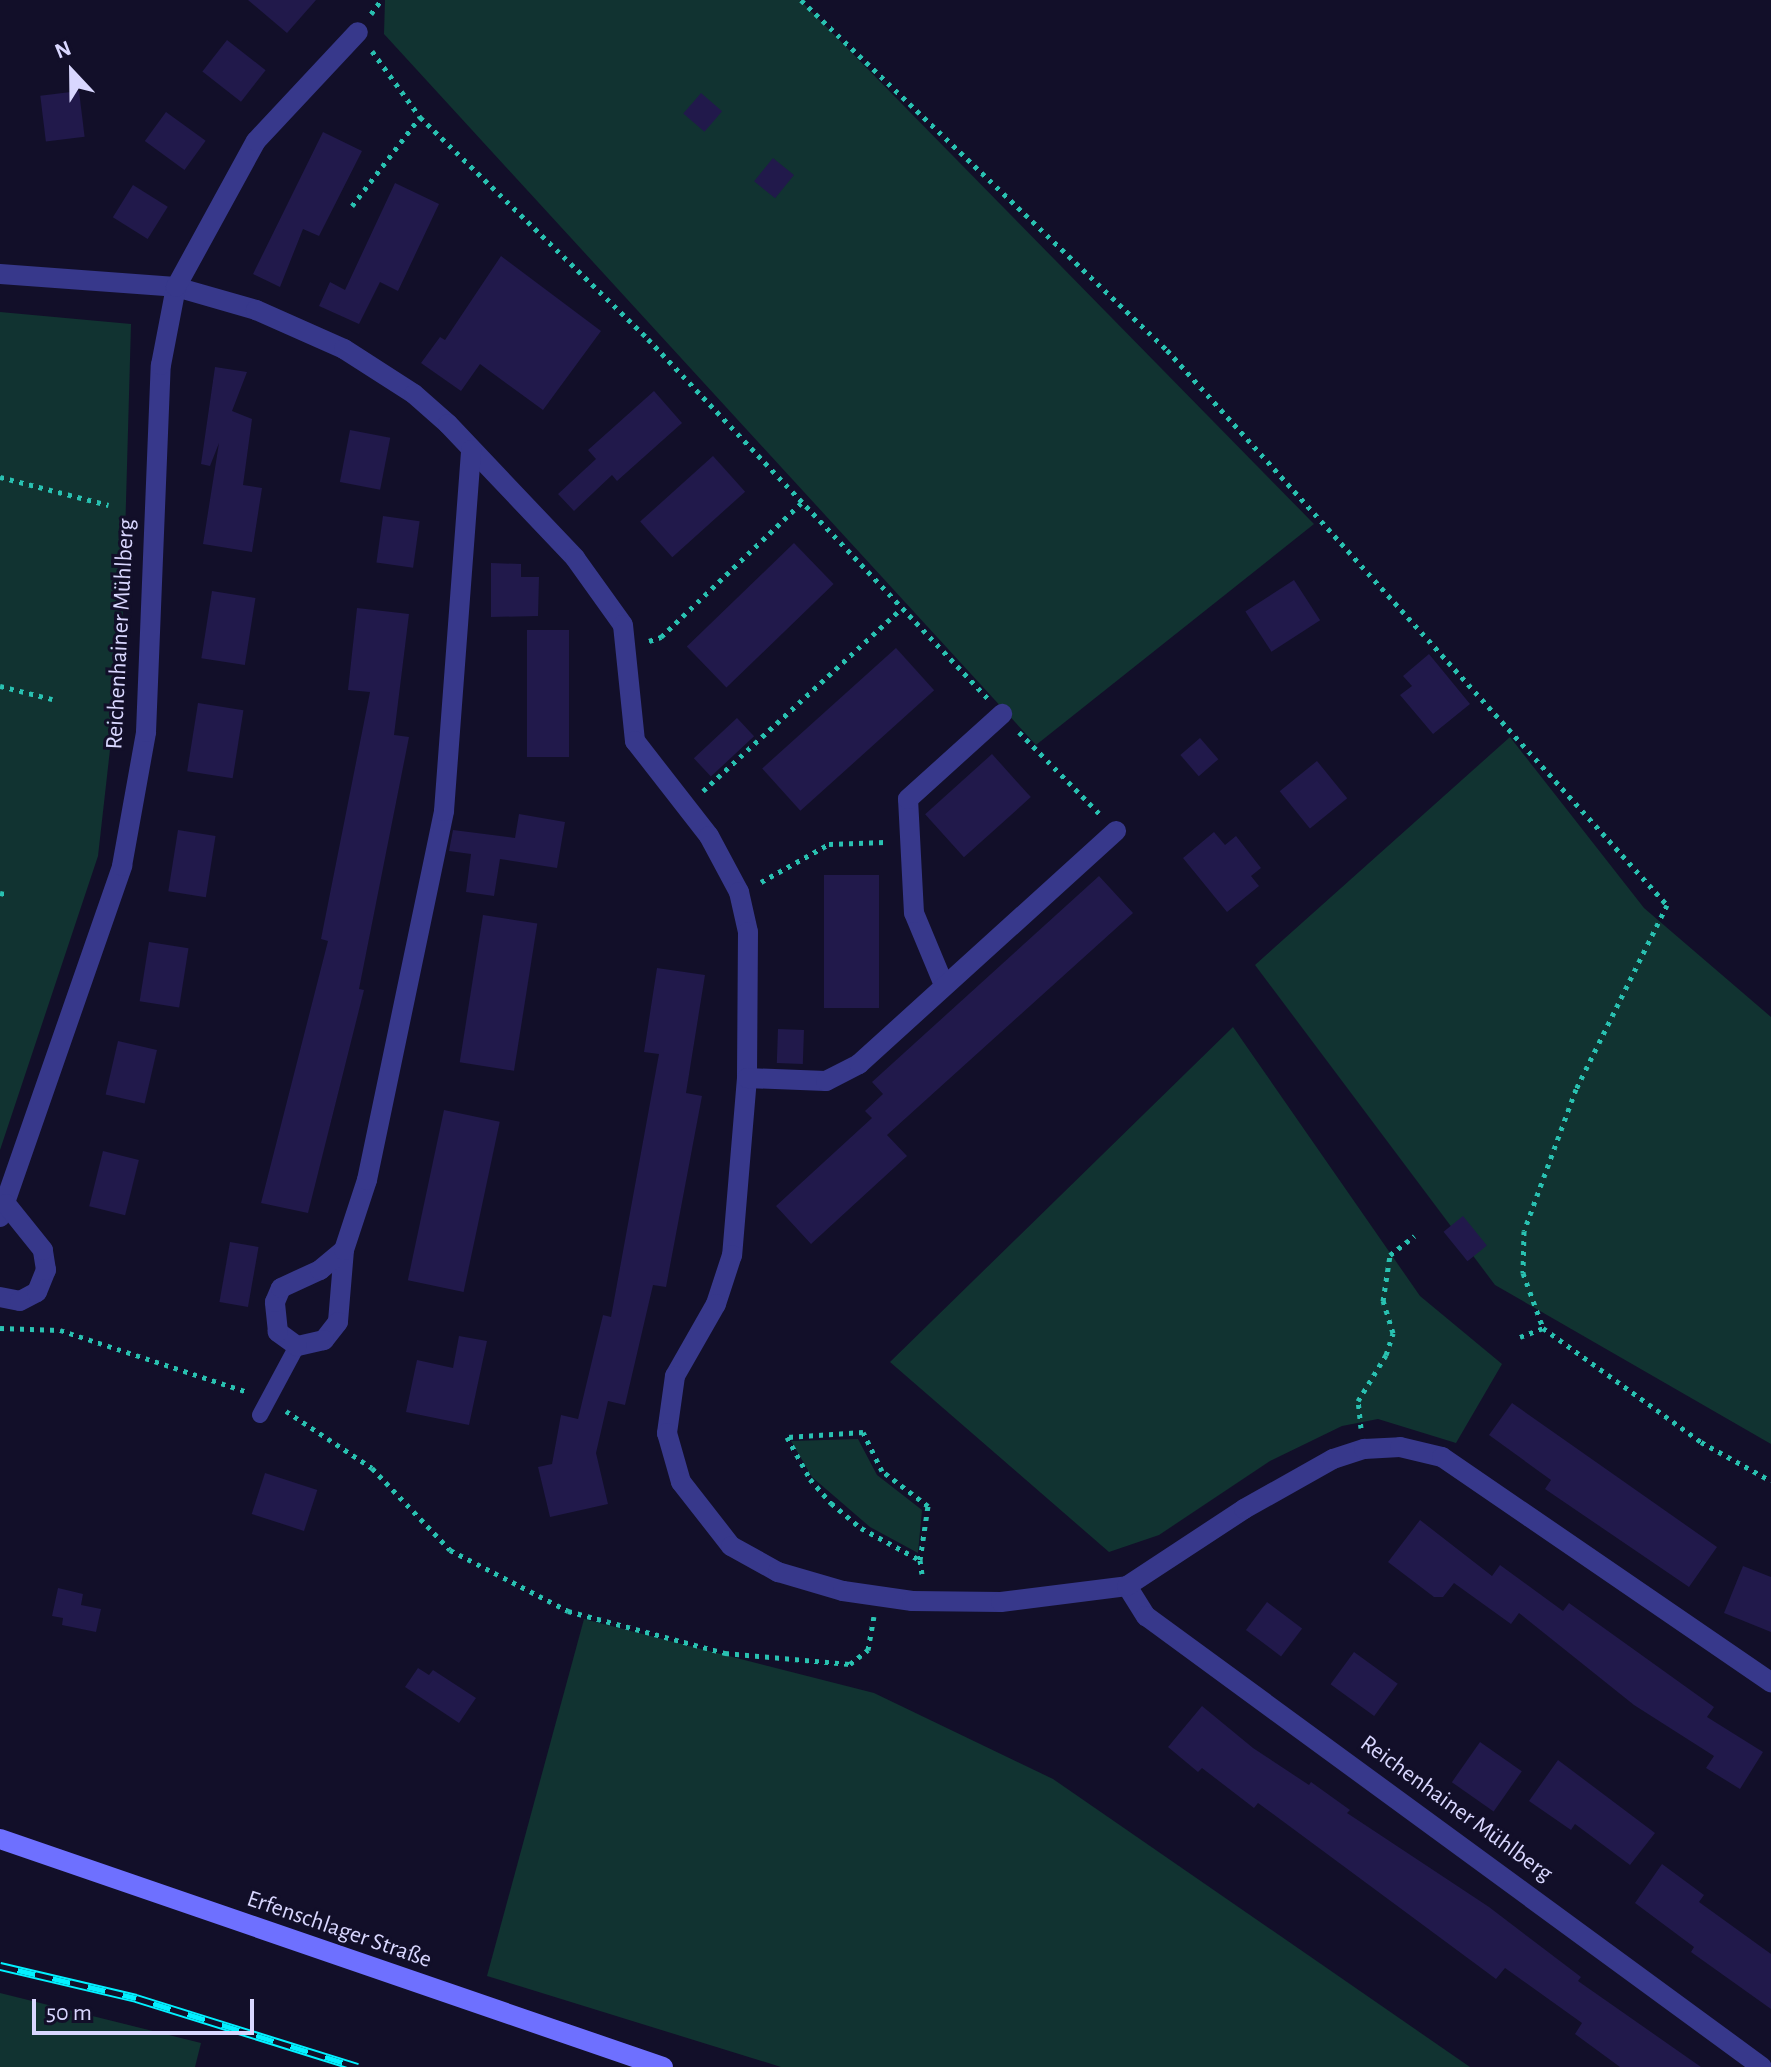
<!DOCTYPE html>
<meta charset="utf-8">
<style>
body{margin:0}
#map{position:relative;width:1771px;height:2067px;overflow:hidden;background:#120f29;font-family:"Alegreya Sans",sans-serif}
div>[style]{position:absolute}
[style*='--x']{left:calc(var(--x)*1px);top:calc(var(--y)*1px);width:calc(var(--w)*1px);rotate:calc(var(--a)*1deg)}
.green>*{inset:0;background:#113331}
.building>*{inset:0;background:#21194b;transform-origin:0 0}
.path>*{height:5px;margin-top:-2.5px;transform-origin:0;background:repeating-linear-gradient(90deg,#29c1b1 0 4px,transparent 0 10px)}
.service>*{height:16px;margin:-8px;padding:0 8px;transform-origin:8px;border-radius:8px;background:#37388b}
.minor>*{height:20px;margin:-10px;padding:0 10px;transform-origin:10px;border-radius:10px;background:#37388b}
.secondary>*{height:20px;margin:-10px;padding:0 10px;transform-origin:10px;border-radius:10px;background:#6e70ff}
.rail>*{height:9px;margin-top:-4.5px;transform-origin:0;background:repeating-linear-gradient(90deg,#120f29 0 18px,#03f1ff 0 36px);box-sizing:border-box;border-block:2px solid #03f1ff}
span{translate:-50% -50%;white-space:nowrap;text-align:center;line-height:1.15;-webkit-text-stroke:6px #120f29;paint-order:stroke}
.street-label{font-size:24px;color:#d9d7ff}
.north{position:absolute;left:32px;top:32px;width:80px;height:80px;-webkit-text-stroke:6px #120f29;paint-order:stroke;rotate:338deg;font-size:22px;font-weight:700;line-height:32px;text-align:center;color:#d9d7ff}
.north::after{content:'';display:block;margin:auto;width:28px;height:36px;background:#d9d7ff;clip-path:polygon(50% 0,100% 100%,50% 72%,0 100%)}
.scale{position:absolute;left:32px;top:1999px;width:222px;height:36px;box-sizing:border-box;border:4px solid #d9d7ff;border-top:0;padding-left:10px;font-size:24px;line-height:28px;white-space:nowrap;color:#d9d7ff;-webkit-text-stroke:6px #120f29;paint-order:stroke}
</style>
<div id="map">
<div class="green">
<i style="clip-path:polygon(385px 0,800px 0,1314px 524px,1036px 745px,384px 34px)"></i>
<i style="clip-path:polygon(0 312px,131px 324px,122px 643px,98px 856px,0 1150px)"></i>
<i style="clip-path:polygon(1510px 737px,1644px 908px,1771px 1017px,1771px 1444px,1495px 1285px,1255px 965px)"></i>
<i style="clip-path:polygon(1233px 1027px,1420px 1296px,1502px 1364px,1456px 1443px,1378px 1419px,1342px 1426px,1270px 1461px,1159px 1535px,1109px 1552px,890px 1362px)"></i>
<i style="clip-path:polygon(858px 1439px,877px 1475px,922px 1510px,918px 1553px,870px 1527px,812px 1477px,791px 1441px)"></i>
<i style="clip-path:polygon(584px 1619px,874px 1693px,1053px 1779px,1470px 2067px,781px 2067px,487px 1976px)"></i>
<i style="clip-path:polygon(0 1993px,201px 2043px,195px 2067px,0 2067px)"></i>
</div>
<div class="building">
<i style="clip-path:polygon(248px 0,316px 0,287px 33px)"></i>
<i style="left:227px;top:40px;width:49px;height:40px;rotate:38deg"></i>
<i style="left:79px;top:91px;width:46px;height:39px;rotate:83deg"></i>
<i style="left:701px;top:93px;width:28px;height:27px;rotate:41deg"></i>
<i style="left:166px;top:112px;width:49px;height:36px;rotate:36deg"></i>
<i style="clip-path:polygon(323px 132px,362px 151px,319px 236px,303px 229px,280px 287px,253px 274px)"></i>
<i style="left:773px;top:158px;width:27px;height:30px;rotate:39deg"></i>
<i style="clip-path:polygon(395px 183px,439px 204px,398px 291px,380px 282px,359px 324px,319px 306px,330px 282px,345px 290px)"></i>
<i style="left:133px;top:185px;width:41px;height:38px;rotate:32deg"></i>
<i style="clip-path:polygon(501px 256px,601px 331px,543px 410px,480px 364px,461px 391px,421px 363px,440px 337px,445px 340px)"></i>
<i style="clip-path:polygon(215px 367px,247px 372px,232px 411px,252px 419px,243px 485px,262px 488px,252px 552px,203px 544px,219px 443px,210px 466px,201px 464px)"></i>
<i style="clip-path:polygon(654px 391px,682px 423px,617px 481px,612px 475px,574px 511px,558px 494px,596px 459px,588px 450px)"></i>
<i style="left:350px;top:430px;width:41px;height:53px;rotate:11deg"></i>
<i style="left:713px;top:456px;width:48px;height:98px;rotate:48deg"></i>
<i style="left:383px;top:516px;width:37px;height:47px;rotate:8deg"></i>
<i style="left:794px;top:543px;width:57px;height:149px;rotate:46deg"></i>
<i style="clip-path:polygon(491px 563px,521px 564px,521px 577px,539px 577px,538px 616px,491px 617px)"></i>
<i style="left:1294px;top:580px;width:48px;height:58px;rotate:57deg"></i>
<i style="left:212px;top:591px;width:44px;height:68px;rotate:9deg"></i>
<i style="clip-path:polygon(357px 608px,409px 614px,394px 735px,409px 737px,359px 989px,364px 990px,308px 1213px,261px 1203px,328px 941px,321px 939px,370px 692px,348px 690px)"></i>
<i style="left:527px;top:630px;width:42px;height:127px"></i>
<i style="left:896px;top:648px;width:57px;height:180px;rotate:48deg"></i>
<i style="clip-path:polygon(1429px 654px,1470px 704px,1433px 734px,1400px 695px,1412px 686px,1403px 676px)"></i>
<i style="left:198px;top:703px;width:46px;height:69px;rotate:9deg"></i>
<i style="left:737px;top:718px;width:25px;height:59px;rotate:47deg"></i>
<i style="left:1200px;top:738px;width:28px;height:26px;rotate:49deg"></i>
<i style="left:992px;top:754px;width:58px;height:90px;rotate:48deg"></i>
<i style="left:1317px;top:761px;width:48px;height:48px;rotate:51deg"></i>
<i style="clip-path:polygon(519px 814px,565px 822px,557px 868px,500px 859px,494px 896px,466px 892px,471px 854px,449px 851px,453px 830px,515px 838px)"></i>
<i style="left:178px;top:830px;width:38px;height:62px;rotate:9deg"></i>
<i style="clip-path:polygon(1214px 832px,1225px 845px,1236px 836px,1261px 868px,1251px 876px,1259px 886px,1227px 912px,1183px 858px)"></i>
<i style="left:824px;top:875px;width:55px;height:133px"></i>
<i style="clip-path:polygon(1099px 876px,1133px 913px,887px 1135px,907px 1156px,811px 1244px,776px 1206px,872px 1118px,865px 1111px,883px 1094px,872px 1082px)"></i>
<i style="left:483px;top:915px;width:55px;height:149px;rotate:9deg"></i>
<i style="left:149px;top:942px;width:40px;height:60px;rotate:9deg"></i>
<i style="clip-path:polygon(657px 968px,705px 975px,686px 1093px,702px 1096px,666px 1287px,653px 1285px,625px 1405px,608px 1401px,596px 1453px,608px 1504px,550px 1517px,538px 1467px,552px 1464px,561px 1415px,578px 1419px,603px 1315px,611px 1317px,659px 1054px,644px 1052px)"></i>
<i style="left:778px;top:1029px;width:26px;height:34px;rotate:2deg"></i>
<i style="left:118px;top:1041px;width:40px;height:55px;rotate:13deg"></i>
<i style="left:444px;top:1110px;width:57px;height:174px;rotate:12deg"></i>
<i style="left:103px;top:1151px;width:37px;height:57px;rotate:14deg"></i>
<i style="left:1463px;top:1216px;width:38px;height:25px;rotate:51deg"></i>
<i style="left:230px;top:1242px;width:29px;height:61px;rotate:10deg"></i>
<i style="clip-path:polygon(459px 1336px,487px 1341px,469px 1425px,406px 1412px,417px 1360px,453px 1368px)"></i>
<i style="clip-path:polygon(1512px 1403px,1717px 1547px,1689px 1587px,1545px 1489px,1551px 1480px,1489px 1435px)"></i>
<i style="left:265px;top:1473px;width:55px;height:43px;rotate:18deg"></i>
<i style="clip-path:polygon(1420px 1520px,1492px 1576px,1500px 1565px,1563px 1611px,1569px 1603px,1714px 1707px,1707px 1717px,1763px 1752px,1740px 1789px,1706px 1768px,1714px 1756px,1634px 1705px,1519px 1613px,1511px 1624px,1454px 1583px,1443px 1597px,1434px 1597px,1388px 1562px)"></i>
<i style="clip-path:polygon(1743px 1566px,1771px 1577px,1771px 1632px,1724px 1613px)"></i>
<i style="clip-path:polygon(58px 1588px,83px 1594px,81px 1605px,101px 1609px,96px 1632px,62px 1625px,63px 1618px,52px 1616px)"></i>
<i style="left:1267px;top:1602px;width:44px;height:35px;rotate:37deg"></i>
<i style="left:1354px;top:1652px;width:54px;height:40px;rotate:36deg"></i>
<i style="clip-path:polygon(418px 1668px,429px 1675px,433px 1670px,476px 1698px,459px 1723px,405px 1687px)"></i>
<i style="clip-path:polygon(1202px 1706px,1253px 1748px,1309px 1785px,1311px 1782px,1350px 1810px,1347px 1813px,1489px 1907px,1581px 1977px,1578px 1981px,1701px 2067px,1620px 2067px,1575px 2034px,1582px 2023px,1505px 1968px,1496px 1979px,1258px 1803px,1254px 1808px,1202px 1768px,1198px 1772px,1168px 1747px)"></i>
<i style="left:1480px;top:1742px;width:51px;height:49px;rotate:35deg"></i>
<i style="clip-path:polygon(1558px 1760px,1655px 1833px,1630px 1865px,1575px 1824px,1571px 1830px,1529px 1801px)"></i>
<i style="clip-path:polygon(1662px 1864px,1704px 1895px,1699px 1902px,1771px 1954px,1771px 2009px,1691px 1952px,1694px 1947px,1635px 1903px)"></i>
</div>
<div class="path">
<i style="--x:801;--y:0;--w:506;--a:43.72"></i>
<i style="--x:1167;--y:350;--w:747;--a:47.98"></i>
<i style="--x:1667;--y:905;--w:205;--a:116.3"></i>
<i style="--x:1576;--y:1089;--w:151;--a:110.1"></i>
<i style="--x:1524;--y:1231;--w:42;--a:91.4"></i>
<i style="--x:1523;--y:1273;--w:59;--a:70"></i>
<i style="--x:1543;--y:1328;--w:195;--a:35.8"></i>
<i style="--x:1701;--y:1442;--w:80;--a:29.1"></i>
<i style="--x:371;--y:14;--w:17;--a:-54"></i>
<i style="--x:372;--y:51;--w:82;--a:54"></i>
<i style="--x:420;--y:117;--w:318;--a:44.2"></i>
<i style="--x:648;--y:339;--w:494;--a:46.6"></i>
<i style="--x:352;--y:206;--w:112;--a:-52.6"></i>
<i style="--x:0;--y:477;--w:112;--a:14.5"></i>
<i style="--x:649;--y:641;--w:13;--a:-18"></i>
<i style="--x:661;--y:637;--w:194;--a:-43.7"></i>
<i style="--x:0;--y:686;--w:54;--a:14"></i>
<i style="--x:1019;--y:732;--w:114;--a:45.4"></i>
<i style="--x:703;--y:791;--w:270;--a:-42.6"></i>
<i style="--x:761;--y:882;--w:78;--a:-29.2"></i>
<i style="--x:829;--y:844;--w:56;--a:-2"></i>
<i style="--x:0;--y:893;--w:9;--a:13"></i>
<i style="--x:0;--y:1328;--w:60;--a:1.9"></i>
<i style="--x:60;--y:1330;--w:198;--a:18.3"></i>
<i style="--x:1520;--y:1337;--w:25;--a:-21"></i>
<i style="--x:286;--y:1411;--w:103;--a:33.5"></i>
<i style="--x:372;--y:1468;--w:113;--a:46.4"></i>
<i style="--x:450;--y:1550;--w:133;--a:27.3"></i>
<i style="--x:568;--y:1611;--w:163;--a:15"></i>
<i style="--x:725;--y:1653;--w:125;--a:5"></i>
<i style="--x:850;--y:1664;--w:23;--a:-38"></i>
<i style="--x:868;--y:1650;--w:34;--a:-80"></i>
<i style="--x:1361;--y:1428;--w:27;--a:-96"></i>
<i style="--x:1358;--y:1401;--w:54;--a:-58.7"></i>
<i style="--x:1386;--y:1355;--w:23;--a:-72"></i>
<i style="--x:1393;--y:1333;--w:34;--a:-107"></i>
<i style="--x:1383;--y:1301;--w:47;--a:-81.3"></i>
<i style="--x:1390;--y:1255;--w:31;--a:-38"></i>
<i style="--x:920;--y:1560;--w:55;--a:-81.6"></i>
<i style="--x:928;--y:1506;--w:58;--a:-142.7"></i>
<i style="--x:882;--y:1471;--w:43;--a:-116"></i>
<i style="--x:863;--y:1432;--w:76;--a:176.2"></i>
<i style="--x:787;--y:1437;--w:48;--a:61.3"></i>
<i style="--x:810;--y:1479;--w:32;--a:49"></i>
<i style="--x:831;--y:1503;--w:39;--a:40"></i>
<i style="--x:861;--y:1528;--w:67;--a:28.5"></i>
<i style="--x:920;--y:1560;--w:14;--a:82"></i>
</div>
<div class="service">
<i style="--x:260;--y:1415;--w:78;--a:-61.8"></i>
</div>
<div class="minor">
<i style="--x:0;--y:274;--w:176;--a:4.2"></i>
<i style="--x:176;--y:287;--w:83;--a:16"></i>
<i style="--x:256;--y:310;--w:96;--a:23.9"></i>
<i style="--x:344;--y:349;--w:83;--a:32.7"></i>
<i style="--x:414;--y:394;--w:45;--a:41.4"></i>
<i style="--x:448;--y:424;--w:185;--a:46.5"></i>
<i style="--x:575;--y:558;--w:82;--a:54.4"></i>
<i style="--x:623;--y:625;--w:117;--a:84.1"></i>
<i style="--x:635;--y:741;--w:120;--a:52.1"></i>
<i style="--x:709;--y:836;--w:64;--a:61.8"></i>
<i style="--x:739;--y:892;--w:41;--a:77.3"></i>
<i style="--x:748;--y:932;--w:146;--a:90.4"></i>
<i style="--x:747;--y:1078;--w:178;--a:94.8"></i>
<i style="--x:732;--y:1255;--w:52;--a:108.1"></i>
<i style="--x:716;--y:1304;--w:83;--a:119.7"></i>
<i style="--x:675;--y:1376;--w:58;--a:98"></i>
<i style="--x:667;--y:1433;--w:51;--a:74.1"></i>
<i style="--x:681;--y:1482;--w:81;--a:52"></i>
<i style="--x:731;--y:1546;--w:54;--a:29"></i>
<i style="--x:778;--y:1572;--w:68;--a:16.3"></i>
<i style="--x:843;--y:1591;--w:70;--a:8.2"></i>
<i style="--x:912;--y:1601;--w:89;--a:0.6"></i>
<i style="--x:1001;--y:1602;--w:127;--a:-7.2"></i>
<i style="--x:1127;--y:1586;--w:36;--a:58"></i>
<i style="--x:1146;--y:1616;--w:763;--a:36.21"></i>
<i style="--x:944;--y:985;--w:78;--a:-112.6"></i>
<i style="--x:914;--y:913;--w:114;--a:-93"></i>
<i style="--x:908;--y:799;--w:127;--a:-42.1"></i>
<i style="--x:747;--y:1078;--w:79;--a:2.2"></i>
<i style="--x:826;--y:1081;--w:37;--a:-27"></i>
<i style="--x:859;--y:1064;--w:347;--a:-42.2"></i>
<i style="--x:0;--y:1217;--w:372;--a:-70.8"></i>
<i style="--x:122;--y:866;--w:136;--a:-79.8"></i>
<i style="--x:146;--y:732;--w:367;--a:-87.7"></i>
<i style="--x:161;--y:365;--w:79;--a:-79.1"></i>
<i style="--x:176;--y:287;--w:166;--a:-61.3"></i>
<i style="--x:256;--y:141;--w:149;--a:-46.9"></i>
<i style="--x:344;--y:1250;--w:72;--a:94.8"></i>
<i style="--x:338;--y:1322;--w:23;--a:128"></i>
<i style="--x:324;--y:1340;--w:28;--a:167"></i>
<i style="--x:297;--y:1346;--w:24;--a:-144"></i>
<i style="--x:278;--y:1332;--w:30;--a:-96"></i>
<i style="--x:275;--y:1302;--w:15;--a:-67"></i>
<i style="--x:281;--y:1288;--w:43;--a:-24.8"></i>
<i style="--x:320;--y:1270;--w:31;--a:-40"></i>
<i style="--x:344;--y:1250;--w:74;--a:-71.8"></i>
<i style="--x:367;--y:1180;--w:377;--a:-78.2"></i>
<i style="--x:444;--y:811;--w:362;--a:-85.7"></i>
<i style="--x:0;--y:1297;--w:20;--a:11"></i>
<i style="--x:20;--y:1301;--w:19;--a:-28"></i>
<i style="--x:37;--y:1292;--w:24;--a:-68"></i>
<i style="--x:46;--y:1270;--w:20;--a:-99"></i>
<i style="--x:43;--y:1250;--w:59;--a:-128.8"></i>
<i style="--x:1127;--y:1586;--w:140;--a:-33.3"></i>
<i style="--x:1244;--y:1509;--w:102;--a:-29.3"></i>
<i style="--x:1333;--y:1459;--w:33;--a:-18"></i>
<i style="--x:1364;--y:1449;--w:36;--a:-3"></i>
<i style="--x:1400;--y:1447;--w:43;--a:13.4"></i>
<i style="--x:1442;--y:1457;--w:399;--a:34.4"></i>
</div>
<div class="secondary">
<i style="--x:0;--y:1839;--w:701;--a:18.98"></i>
</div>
<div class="rail">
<i style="--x:0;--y:1966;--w:140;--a:13.2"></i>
<i style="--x:136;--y:1998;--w:232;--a:17.3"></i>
</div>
<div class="street-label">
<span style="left:121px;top:634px;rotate:-87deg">Reichenhainer Mühlberg</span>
<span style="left:1456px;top:1809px;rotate:36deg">Reichenhainer Mühlberg</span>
<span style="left:339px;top:1930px;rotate:19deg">Erfenschlager Straße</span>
</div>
<div class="north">N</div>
<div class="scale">50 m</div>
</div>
